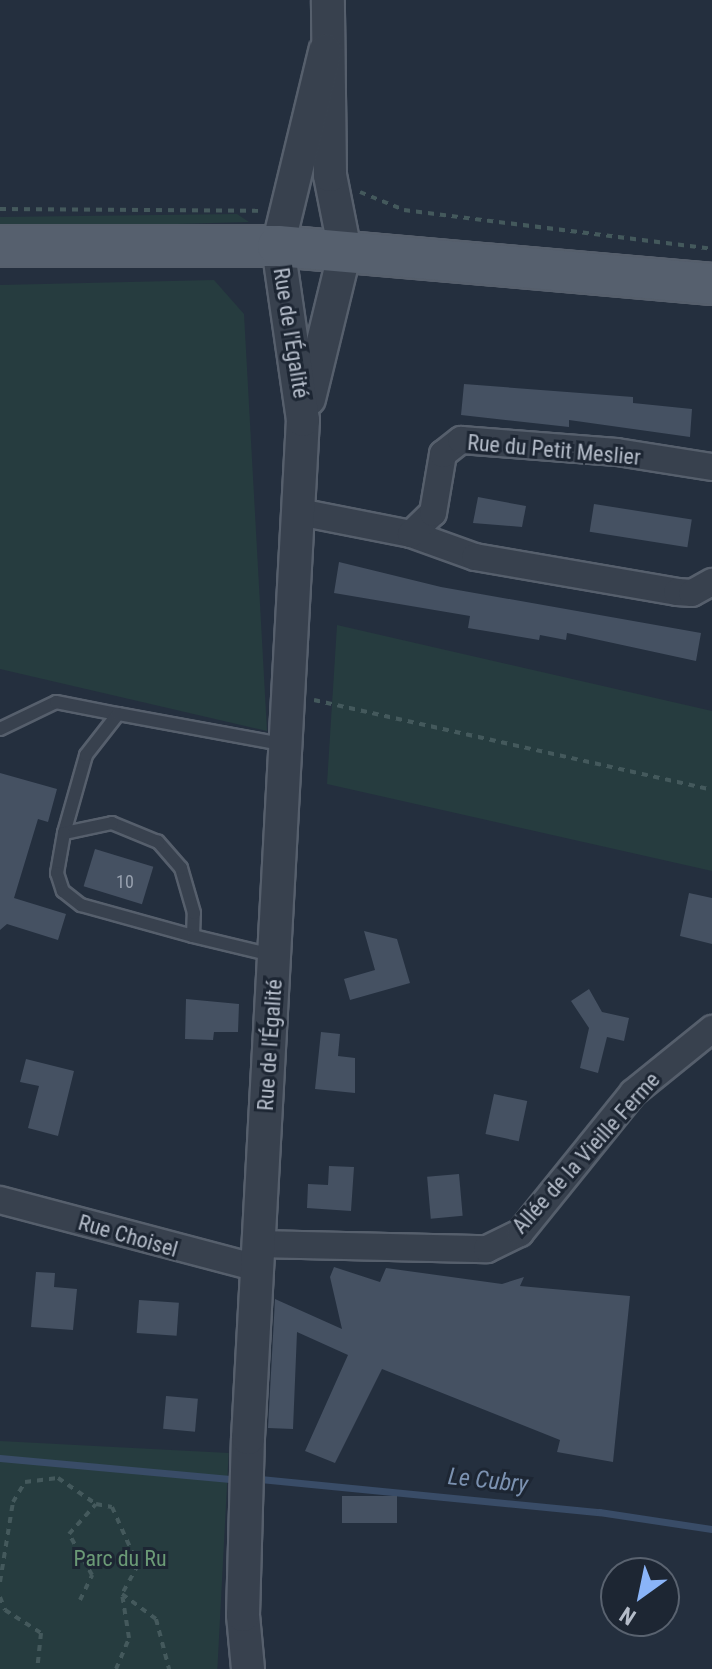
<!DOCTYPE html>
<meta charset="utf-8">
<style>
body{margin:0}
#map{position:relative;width:712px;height:1669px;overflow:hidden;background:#242f3e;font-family:"Roboto Condensed",sans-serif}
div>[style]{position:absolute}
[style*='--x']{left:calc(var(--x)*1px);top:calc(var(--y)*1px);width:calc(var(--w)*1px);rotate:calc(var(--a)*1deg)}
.green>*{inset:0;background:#263c3f;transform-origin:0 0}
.stream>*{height:7px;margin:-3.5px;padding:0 3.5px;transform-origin:3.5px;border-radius:3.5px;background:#394c67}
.building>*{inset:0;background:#455162;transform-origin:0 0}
.path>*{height:4px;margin-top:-2px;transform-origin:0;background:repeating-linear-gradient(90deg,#44595c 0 6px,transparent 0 12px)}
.roads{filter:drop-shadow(2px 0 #565f6c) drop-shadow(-2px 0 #565f6c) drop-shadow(0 2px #565f6c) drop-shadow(0 -2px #565f6c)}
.service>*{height:12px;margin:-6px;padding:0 6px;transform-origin:6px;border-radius:6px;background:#38414e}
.minor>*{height:26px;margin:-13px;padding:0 13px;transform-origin:13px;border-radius:13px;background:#38414e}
.tertiary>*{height:32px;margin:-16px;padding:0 16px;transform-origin:16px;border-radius:16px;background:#38414e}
.primary>*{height:40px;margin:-20px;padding:0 20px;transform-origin:20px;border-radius:20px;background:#56606e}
span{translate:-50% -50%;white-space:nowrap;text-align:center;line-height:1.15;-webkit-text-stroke:6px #1d2633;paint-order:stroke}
.number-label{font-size:18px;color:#98a1af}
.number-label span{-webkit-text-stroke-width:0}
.street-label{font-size:22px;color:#b4bcc9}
.park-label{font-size:22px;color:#6b9a76}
.water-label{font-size:24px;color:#7c92b1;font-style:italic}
.north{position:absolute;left:600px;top:1557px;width:80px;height:80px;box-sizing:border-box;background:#1d2633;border:2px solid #59626f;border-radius:50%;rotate:213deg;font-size:22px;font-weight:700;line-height:32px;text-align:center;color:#b4bcc9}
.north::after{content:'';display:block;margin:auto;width:28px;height:36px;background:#8ab4f8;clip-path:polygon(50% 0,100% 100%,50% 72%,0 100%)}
</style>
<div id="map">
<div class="green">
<i style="clip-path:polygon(237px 214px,249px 222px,0 229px,0 217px)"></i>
<i style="clip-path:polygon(214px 280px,244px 314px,267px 731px,0 669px,0 285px)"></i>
<i style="clip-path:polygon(337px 625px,712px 711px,712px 871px,327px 784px)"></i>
<i style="left:0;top:1441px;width:229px;height:228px;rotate:3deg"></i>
</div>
<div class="stream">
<i style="--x:0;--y:1458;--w:231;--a:5.2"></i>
<i style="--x:260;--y:1479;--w:341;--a:5.6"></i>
<i style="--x:599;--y:1512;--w:114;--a:8.6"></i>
</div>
<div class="building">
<i style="clip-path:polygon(464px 384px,633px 397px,633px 403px,692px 409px,690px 437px,569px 420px,569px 427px,461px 415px)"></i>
<i style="clip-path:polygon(478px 497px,526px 506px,522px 527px,473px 523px)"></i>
<i style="left:594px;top:504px;width:99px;height:28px;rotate:9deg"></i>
<i style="clip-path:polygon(339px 562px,441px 587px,701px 633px,696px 661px,567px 633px,566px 640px,540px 635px,539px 640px,468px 628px,470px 616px,334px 593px)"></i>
<i style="clip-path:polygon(0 773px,57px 789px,48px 822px,38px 819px,14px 898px,66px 914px,58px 940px,7px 924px,0 930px)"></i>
<i style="left:95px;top:849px;width:61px;height:39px;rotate:17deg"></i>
<i style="clip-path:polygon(689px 893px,712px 898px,712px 944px,680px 936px)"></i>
<i style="clip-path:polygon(364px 931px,397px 939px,410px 983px,350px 1000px,344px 979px,375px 970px)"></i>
<i style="clip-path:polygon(589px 989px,602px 1012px,629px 1018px,624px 1041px,607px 1037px,598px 1073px,580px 1068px,589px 1028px,571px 1001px)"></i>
<i style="clip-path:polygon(186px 999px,239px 1004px,238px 1032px,214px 1032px,213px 1040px,185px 1039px)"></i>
<i style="clip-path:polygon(321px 1032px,340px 1034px,338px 1056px,355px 1058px,355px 1093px,315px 1089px)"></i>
<i style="clip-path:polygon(26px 1059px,74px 1071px,58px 1136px,28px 1128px,39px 1086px,20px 1082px)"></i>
<i style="left:494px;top:1094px;width:34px;height:41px;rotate:12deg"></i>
<i style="clip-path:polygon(329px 1166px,354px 1167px,351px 1211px,307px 1208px,308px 1184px,328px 1185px)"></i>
<i style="left:459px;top:1174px;width:42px;height:32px;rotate:85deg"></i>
<i style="clip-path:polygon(334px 1267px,380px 1282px,386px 1268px,502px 1284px,524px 1277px,520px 1286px,630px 1296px,613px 1462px,557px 1452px,560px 1440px,382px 1369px,335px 1463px,305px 1451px,348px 1355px,297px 1332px,293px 1429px,268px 1428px,275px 1299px,342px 1329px,330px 1277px)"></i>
<i style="clip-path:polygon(36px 1272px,55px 1273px,54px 1287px,77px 1289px,73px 1330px,31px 1327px)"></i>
<i style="left:139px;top:1300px;width:40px;height:33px;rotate:4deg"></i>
<i style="left:166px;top:1396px;width:32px;height:33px;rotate:5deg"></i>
<i style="left:342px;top:1496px;width:55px;height:27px"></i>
</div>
<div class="path">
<i style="--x:360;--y:192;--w:48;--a:22.2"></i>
<i style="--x:404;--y:210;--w:310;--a:7.2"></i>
<i style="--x:0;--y:209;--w:261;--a:0.4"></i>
<i style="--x:314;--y:700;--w:408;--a:12.7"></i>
<i style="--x:0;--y:1582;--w:81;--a:-80.8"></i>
<i style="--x:13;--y:1502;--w:23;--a:-59"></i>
<i style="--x:25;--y:1482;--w:33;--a:-7"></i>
<i style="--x:58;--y:1478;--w:46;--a:34.4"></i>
<i style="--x:0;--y:1597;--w:14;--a:69"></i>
<i style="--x:5;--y:1610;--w:43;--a:32.6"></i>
<i style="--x:41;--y:1633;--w:36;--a:96"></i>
<i style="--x:80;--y:1600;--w:28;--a:-64"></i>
<i style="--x:92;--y:1575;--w:47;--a:-119.3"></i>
<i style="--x:69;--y:1534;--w:40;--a:-48"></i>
<i style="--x:96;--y:1504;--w:16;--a:11"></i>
<i style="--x:112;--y:1507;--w:64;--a:65.9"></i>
<i style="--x:138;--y:1565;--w:33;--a:119"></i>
<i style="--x:122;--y:1594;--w:42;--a:36.3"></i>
<i style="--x:156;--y:1619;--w:52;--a:75.4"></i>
<i style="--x:116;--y:1669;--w:34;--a:-67"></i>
<i style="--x:129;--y:1638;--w:45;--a:-99"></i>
</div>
<div class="roads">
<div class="service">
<i style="--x:0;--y:729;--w:62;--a:-25.7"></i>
<i style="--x:56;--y:702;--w:63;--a:11"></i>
<i style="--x:64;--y:833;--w:81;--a:-74.2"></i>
<i style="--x:86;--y:755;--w:52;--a:-52"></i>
<i style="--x:118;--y:714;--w:167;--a:10.4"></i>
<i style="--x:193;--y:936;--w:23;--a:-88"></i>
<i style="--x:194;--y:913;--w:47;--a:-106.1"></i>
<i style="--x:181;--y:868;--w:35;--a:-131"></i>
<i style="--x:158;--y:842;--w:50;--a:-157.6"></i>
<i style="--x:112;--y:823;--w:49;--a:168.2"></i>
<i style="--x:64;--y:833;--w:41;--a:99.9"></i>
<i style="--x:57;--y:873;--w:19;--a:72"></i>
<i style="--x:63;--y:891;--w:23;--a:38"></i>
<i style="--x:81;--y:905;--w:116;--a:15.5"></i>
<i style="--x:193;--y:936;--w:81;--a:13.5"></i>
</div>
<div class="minor">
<i style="--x:299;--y:512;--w:114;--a:11.1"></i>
<i style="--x:411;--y:534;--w:68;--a:19.8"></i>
<i style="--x:475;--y:557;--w:205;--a:9.8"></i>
<i style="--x:677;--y:592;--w:15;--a:4"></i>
<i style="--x:692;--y:593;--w:23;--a:-29"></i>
<i style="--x:411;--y:534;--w:30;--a:-44"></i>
<i style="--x:433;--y:513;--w:60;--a:-80.4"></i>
<i style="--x:443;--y:454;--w:23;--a:-38"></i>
<i style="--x:461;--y:440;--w:156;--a:4.4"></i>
<i style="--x:617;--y:452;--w:96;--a:9"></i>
<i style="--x:0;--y:1200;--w:266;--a:14.8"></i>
<i style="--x:258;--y:1244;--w:229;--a:1.3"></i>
<i style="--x:487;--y:1249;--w:37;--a:-26"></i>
<i style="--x:520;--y:1233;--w:180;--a:-51.1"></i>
<i style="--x:633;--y:1093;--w:102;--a:-39"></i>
</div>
<div class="tertiary">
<i style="--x:309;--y:399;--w:152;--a:-76.3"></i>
<i style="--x:345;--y:251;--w:77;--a:-101.2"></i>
<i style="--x:330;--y:175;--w:175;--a:-90.7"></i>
<i style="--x:248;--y:1669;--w:54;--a:-95.3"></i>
<i style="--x:243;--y:1615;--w:177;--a:-88.4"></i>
<i style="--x:248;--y:1438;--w:1019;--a:-86.91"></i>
<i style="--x:303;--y:420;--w:176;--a:-98.2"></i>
<i style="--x:278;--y:246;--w:201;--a:-76.4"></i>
</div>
<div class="primary">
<i style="--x:0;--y:246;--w:278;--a:0"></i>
<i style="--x:278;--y:246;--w:436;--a:5"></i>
</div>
</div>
<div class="number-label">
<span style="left:125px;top:882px">10</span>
</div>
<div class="street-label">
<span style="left:291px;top:333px;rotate:81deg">Rue de l'Égalité</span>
<span style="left:554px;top:450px;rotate:5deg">Rue du Petit Meslier</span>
<span style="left:270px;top:1045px;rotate:-86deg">Rue de l'Égalité</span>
<span style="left:586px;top:1153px;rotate:-48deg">Allée de la Vieille Ferme</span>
<span style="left:128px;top:1236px;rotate:16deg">Rue Choisel</span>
</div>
<div class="park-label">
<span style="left:120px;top:1559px">Parc du Ru</span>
</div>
<div class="water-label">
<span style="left:488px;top:1481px;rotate:6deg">Le Cubry</span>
</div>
<div class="north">N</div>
</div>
